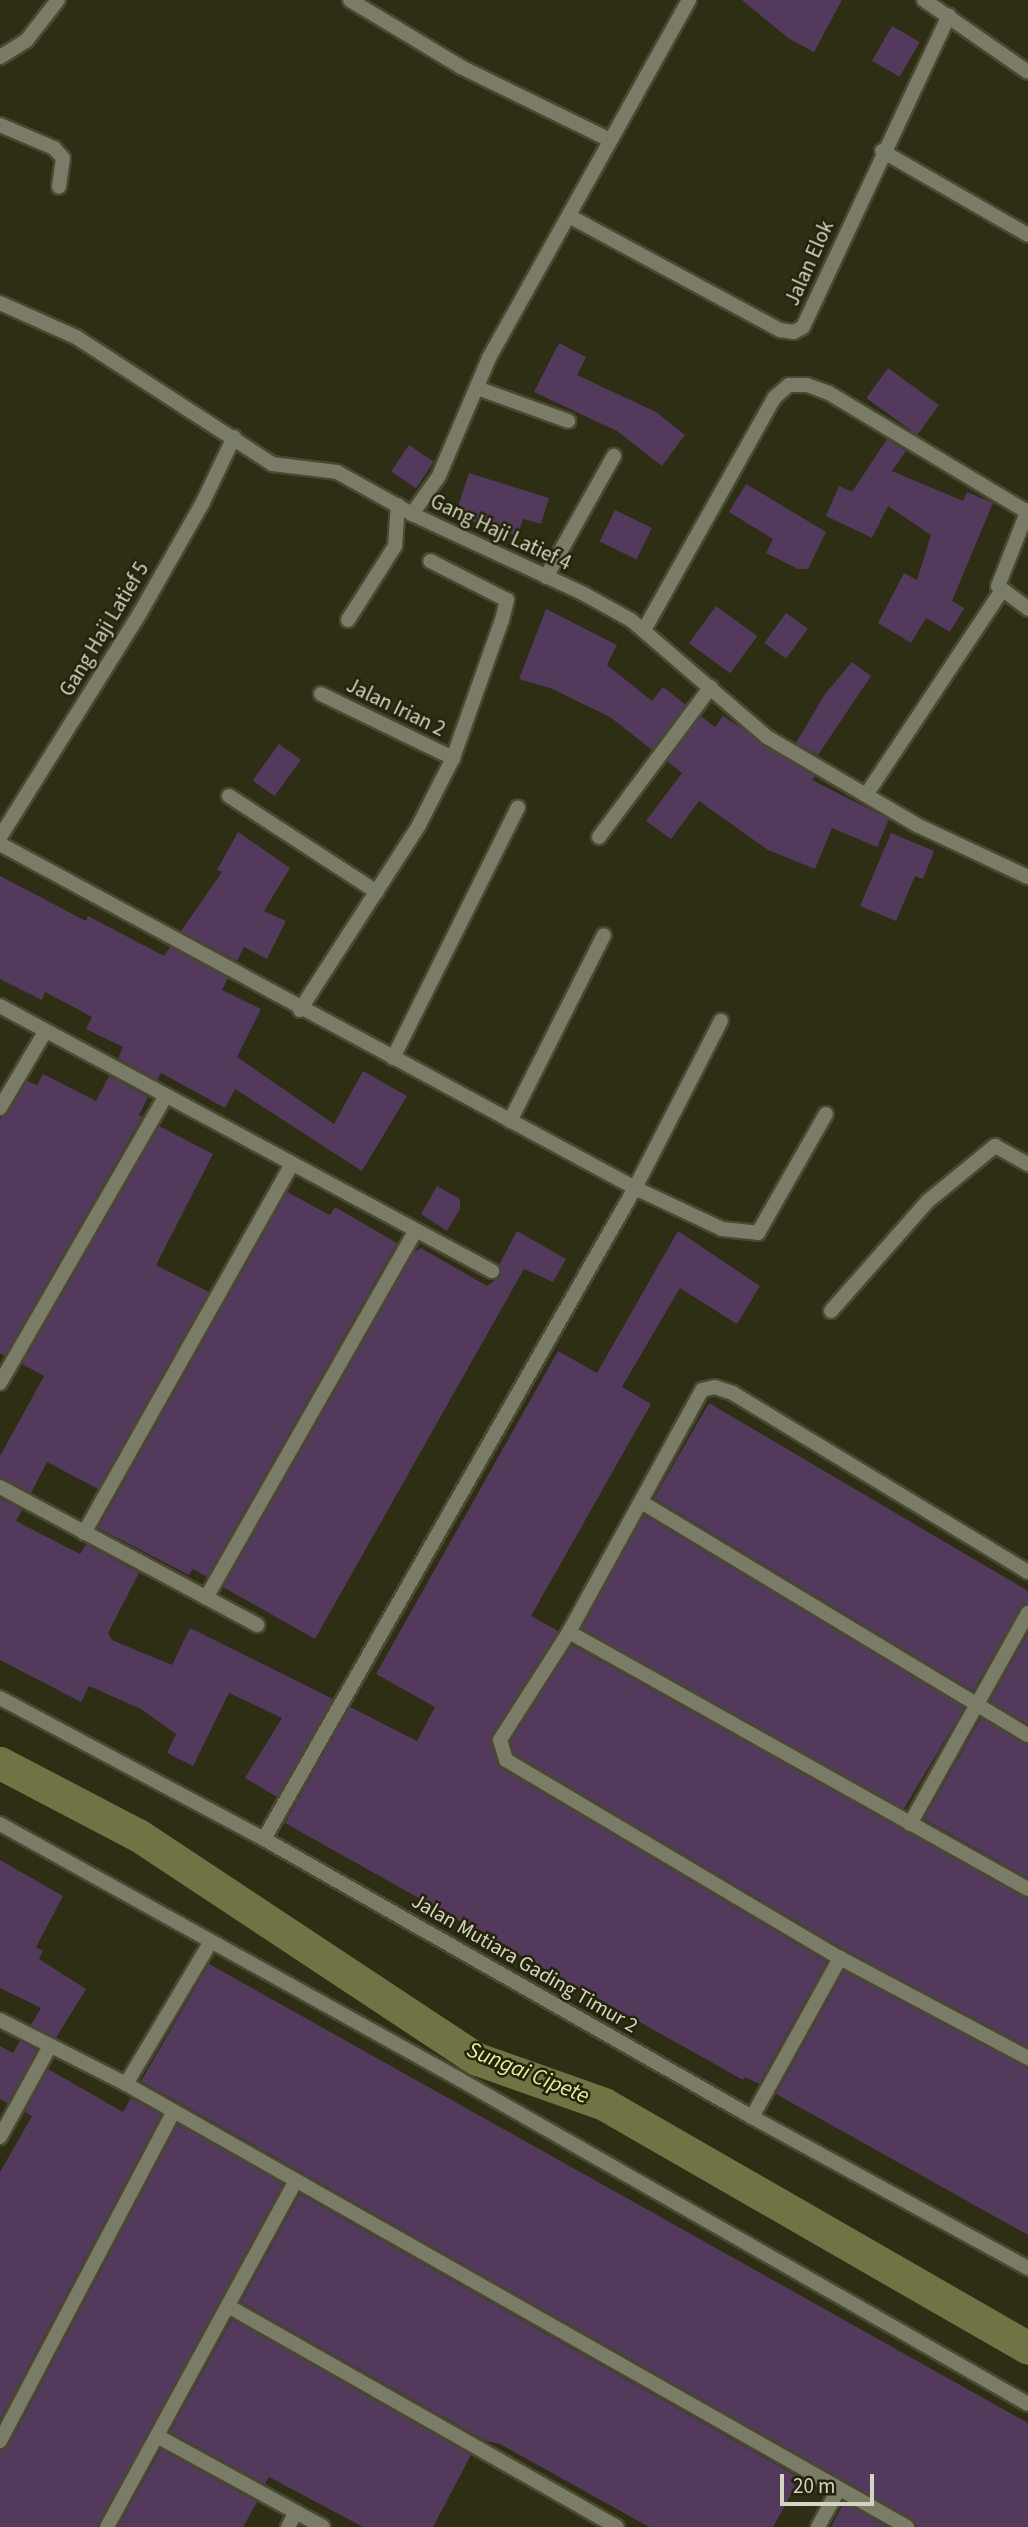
<!DOCTYPE html>
<style>
body{margin:0}
#map{position:relative;width:1028px;height:2527px;overflow:hidden;background:#2d2e14;font-family:"Source Sans 3",sans-serif}
div>[style]{position:absolute}
[style*='--x']{left:calc(var(--x)*1px);top:calc(var(--y)*1px);width:calc(var(--w)*1px);rotate:calc(var(--a)*1deg)}
.canal>*{height:33px;margin:-16.5px;padding:0 16.5px;transform-origin:16.5px;border-radius:16.5px;background:#727345}
.building>*{inset:0;background:#53395b;transform-origin:0 0}
.roads{filter:drop-shadow(2px 0 #484930) drop-shadow(-2px 0 #484930) drop-shadow(0 2px #484930) drop-shadow(0 -2px #484930)}
.minor>*{height:14px;margin:-7px;padding:0 7px;transform-origin:7px;border-radius:7px;background:#7b7c68}
.tertiary>*{height:14px;margin:-7px;padding:0 7px;transform-origin:7px;border-radius:7px;background:#7b7c68}
span{translate:-50% -50%;white-space:nowrap;text-align:center;line-height:1.15;-webkit-text-stroke:5px #23240a;paint-order:stroke}
.street-label{font-size:21px;color:#d3d4c4}
.water-label{font-size:23px;color:#e7ea9f;font-style:italic}
.scale{position:absolute;left:780px;top:2474px;width:94px;height:32px;box-sizing:border-box;border:4px solid #d3d4c4;border-top:0;padding-left:9px;font-size:21px;line-height:24px;white-space:nowrap;color:#d3d4c4;-webkit-text-stroke:5px #23240a;paint-order:stroke}
</style>
<div id="map">
<div class="canal">
<i style="--x:0;--y:1763;--w:156;--a:27.6"></i>
<i style="--x:138;--y:1835;--w:406;--a:33.5"></i>
<i style="--x:477;--y:2059;--w:135;--a:19.5"></i>
<i style="--x:604;--y:2104;--w:489;--a:29.9"></i>
</div>
<div class="building">
<i style="clip-path:polygon(742px 0,842px 0,814px 52px,788px 38px)"></i>
<i style="left:892px;top:26px;width:32px;height:40px;rotate:30deg"></i>
<i style="clip-path:polygon(559px 343px,586px 357px,577px 375px,656px 412px,685px 435px,662px 466px,617px 431px,534px 392px)"></i>
<i style="left:888px;top:368px;width:63px;height:37px;rotate:36deg"></i>
<i style="clip-path:polygon(887px 439px,906px 451px,892px 471px,963px 501px,967px 492px,993px 503px,952px 601px,964px 608px,950px 632px,926px 618px,911px 643px,878px 623px,904px 573px,917px 580px,931px 535px,888px 506px,872px 538px,826px 516px,839px 486px,852px 492px)"></i>
<i style="left:409px;top:445px;width:30px;height:32px;rotate:34deg"></i>
<i style="clip-path:polygon(469px 473px,549px 498px,541px 524px,523px 519px,518px 536px,455px 516px)"></i>
<i style="clip-path:polygon(746px 484px,826px 532px,808px 569px,798px 569px,766px 553px,773px 539px,729px 512px)"></i>
<i style="left:615px;top:510px;width:41px;height:35px;rotate:26deg"></i>
<i style="left:716px;top:606px;width:51px;height:46px;rotate:36deg"></i>
<i style="clip-path:polygon(546px 609px,617px 645px,607px 665px,652px 701px,663px 687px,686px 705px,652px 750px,610px 717px,550px 688px,519px 679px)"></i>
<i style="left:786px;top:613px;width:27px;height:37px;rotate:36deg"></i>
<i style="clip-path:polygon(852px 662px,871px 676px,818px 755px,796px 743px,825px 694px)"></i>
<i style="clip-path:polygon(701px 716px,715px 727px,723px 716px,815px 776px,812px 780px,889px 819px,877px 847px,832px 828px,815px 869px,768px 850px,699px 801px,671px 839px,646px 821px,682px 773px,667px 761px)"></i>
<i style="left:279px;top:744px;width:27px;height:45px;rotate:36deg"></i>
<i style="clip-path:polygon(238px 832px,290px 868px,264px 911px,286px 921px,267px 959px,244px 947px,237px 961px,181px 931px,222px 872px,217px 870px)"></i>
<i style="clip-path:polygon(891px 833px,934px 851px,923px 879px,915px 876px,896px 921px,860px 906px)"></i>
<i style="clip-path:polygon(0 876px,86px 921px,88px 916px,164px 956px,170px 947px,228px 978px,222px 990px,261px 1009px,237px 1057px,334px 1124px,363px 1071px,407px 1096px,362px 1171px,235px 1089px,225px 1108px,161px 1073px,157px 1080px,118px 1058px,123px 1047px,86px 1029px,92px 1017px,45px 992px,42px 1000px,0 979px)"></i>
<i style="clip-path:polygon(43px 1074px,96px 1101px,109px 1076px,148px 1097px,139px 1115px,142px 1117px,5px 1356px,0 1353px,0 1118px,8px 1113px,27px 1081px,37px 1085px)"></i>
<i style="clip-path:polygon(159px 1126px,213px 1154px,156px 1265px,209px 1292px,98px 1489px,47px 1462px,31px 1493px,0 1477px,0 1456px,44px 1376px,22px 1364px)"></i>
<i style="clip-path:polygon(437px 1186px,460px 1199px,460px 1209px,447px 1231px,421px 1214px)"></i>
<i style="clip-path:polygon(287px 1192px,330px 1215px,335px 1207px,397px 1243px,207px 1577px,193px 1569px,189px 1575px,98px 1528px)"></i>
<i style="clip-path:polygon(517px 1231px,566px 1259px,553px 1282px,524px 1269px,315px 1639px,223px 1587px,414px 1252px,421px 1248px,487px 1286px,500px 1276px,499px 1265px)"></i>
<i style="clip-path:polygon(678px 1231px,760px 1286px,737px 1324px,680px 1288px,622px 1387px,651px 1404px,531px 1616px,558px 1631px,491px 1742px,501px 1768px,827px 1962px,759px 2084px,745px 2077px,743px 2080px,285px 1823px,350px 1707px,417px 1741px,435px 1707px,376px 1674px,558px 1351px,597px 1373px)"></i>
<i style="clip-path:polygon(709px 1403px,1028px 1591px,1028px 1603px,1020px 1608px,973px 1691px,654px 1498px)"></i>
<i style="clip-path:polygon(0 1498px,22px 1510px,16px 1521px,80px 1554px,86px 1544px,139px 1573px,108px 1633px,112px 1640px,172px 1665px,190px 1628px,333px 1699px,277px 1797px,245px 1778px,282px 1718px,229px 1693px,193px 1766px,167px 1753px,176px 1734px,141px 1709px,89px 1686px,81px 1702px,0 1660px)"></i>
<i style="left:644px;top:1515px;width:374px;height:129px;rotate:31deg"></i>
<i style="clip-path:polygon(1028px 1633px,1028px 1724px,990px 1701px)"></i>
<i style="clip-path:polygon(572px 1645px,1028px 1899px,1028px 2047px,845px 1950px,514px 1754px,510px 1741px)"></i>
<i style="clip-path:polygon(981px 1718px,1028px 1745px,1028px 1878px,924px 1819px)"></i>
<i style="clip-path:polygon(0 1860px,63px 1896px,36px 1947px,43px 1951px,39px 1959px,86px 1989px,56px 2038px,31px 2025px,41px 2008px,0 1988px)"></i>
<i style="clip-path:polygon(209px 1964px,1028px 2423px,1028px 2527px,917px 2527px,912px 2519px,141px 2081px)"></i>
<i style="clip-path:polygon(844px 1971px,1028px 2068px,1028px 2235px,776px 2094px)"></i>
<i style="clip-path:polygon(20px 2041px,37px 2050px,8px 2103px,0 2099px,0 2046px,13px 2053px)"></i>
<i style="clip-path:polygon(48px 2069px,123px 2112px,131px 2098px,161px 2115px,0 2420px,0 2172px,32px 2116px,25px 2112px)"></i>
<i style="clip-path:polygon(178px 2124px,283px 2184px,97px 2527px,0 2527px,0 2451px,9px 2445px)"></i>
<i style="clip-path:polygon(300px 2194px,800px 2478px,773px 2527px,649px 2527px,500px 2444px,486px 2441px,241px 2302px)"></i>
<i style="clip-path:polygon(232px 2319px,471px 2455px,433px 2527px,363px 2527px,269px 2477px,265px 2484px,170px 2432px)"></i>
<i style="clip-path:polygon(161px 2449px,257px 2502px,243px 2527px,118px 2527px)"></i>
<i style="clip-path:polygon(844px 2502px,887px 2527px,831px 2527px)"></i>
</div>
<div class="roads">
<div class="minor">
<i style="--x:350;--y:0;--w:130;--a:31.1"></i>
<i style="--x:461;--y:67;--w:164;--a:26.1"></i>
<i style="--x:689;--y:0;--w:410;--a:119.2"></i>
<i style="--x:489;--y:358;--w:128;--a:113"></i>
<i style="--x:439;--y:476;--w:47;--a:125.4"></i>
<i style="--x:412;--y:514;--w:190;--a:24.9"></i>
<i style="--x:584;--y:594;--w:54;--a:29"></i>
<i style="--x:631;--y:620;--w:179;--a:40.7"></i>
<i style="--x:767;--y:737;--w:176;--a:30.4"></i>
<i style="--x:919;--y:826;--w:120;--a:25.1"></i>
<i style="--x:924;--y:0;--w:126;--a:34.7"></i>
<i style="--x:0;--y:57;--w:31;--a:-32"></i>
<i style="--x:26;--y:41;--w:52;--a:-52"></i>
<i style="--x:0;--y:125;--w:59;--a:23.1"></i>
<i style="--x:54;--y:148;--w:13;--a:48"></i>
<i style="--x:63;--y:158;--w:29;--a:98"></i>
<i style="--x:882;--y:151;--w:168;--a:29.9"></i>
<i style="--x:569;--y:216;--w:240;--a:28.4"></i>
<i style="--x:780;--y:330;--w:14;--a:8"></i>
<i style="--x:794;--y:332;--w:10;--a:-29"></i>
<i style="--x:803;--y:327;--w:344;--a:-64.9"></i>
<i style="--x:0;--y:303;--w:83;--a:24.1"></i>
<i style="--x:76;--y:337;--w:234;--a:32.9"></i>
<i style="--x:272;--y:464;--w:65;--a:7"></i>
<i style="--x:337;--y:472;--w:86;--a:29.2"></i>
<i style="--x:477;--y:388;--w:97;--a:19.9"></i>
<i style="--x:1028;--y:510;--w:82;--a:111.5"></i>
<i style="--x:998;--y:586;--w:38;--a:37"></i>
<i style="--x:546;--y:577;--w:139;--a:-60.7"></i>
<i style="--x:348;--y:620;--w:88;--a:-57.6"></i>
<i style="--x:395;--y:546;--w:41;--a:-85.8"></i>
<i style="--x:644;--y:630;--w:267;--a:-60.7"></i>
<i style="--x:775;--y:397;--w:18;--a:-41"></i>
<i style="--x:789;--y:385;--w:18;--a:0"></i>
<i style="--x:807;--y:385;--w:23;--a:20"></i>
<i style="--x:829;--y:393;--w:231;--a:31"></i>
<i style="--x:321;--y:694;--w:147;--a:25.9"></i>
<i style="--x:866;--y:795;--w:244;--a:-56.4"></i>
<i style="--x:229;--y:796;--w:176;--a:33"></i>
<i style="--x:0;--y:837;--w:264;--a:-58"></i>
<i style="--x:140;--y:613;--w:128;--a:-60.4"></i>
<i style="--x:203;--y:502;--w:72;--a:-64.5"></i>
<i style="--x:599;--y:837;--w:187;--a:-53.3"></i>
<i style="--x:0;--y:844;--w:722;--a:28.45"></i>
<i style="--x:635;--y:1188;--w:96;--a:25.2"></i>
<i style="--x:722;--y:1229;--w:36;--a:6"></i>
<i style="--x:758;--y:1233;--w:137;--a:-60.3"></i>
<i style="--x:0;--y:1006;--w:559;--a:28.31"></i>
<i style="--x:300;--y:1010;--w:220;--a:-57.2"></i>
<i style="--x:419;--y:825;--w:75;--a:-63.1"></i>
<i style="--x:453;--y:758;--w:146;--a:-70.5"></i>
<i style="--x:502;--y:620;--w:21;--a:-76"></i>
<i style="--x:507;--y:600;--w:86;--a:-153.1"></i>
<i style="--x:393;--y:1058;--w:280;--a:-63.5"></i>
<i style="--x:0;--y:1108;--w:88;--a:-59.4"></i>
<i style="--x:510;--y:1121;--w:208;--a:-63.2"></i>
<i style="--x:831;--y:1311;--w:147;--a:-48.6"></i>
<i style="--x:928;--y:1201;--w:87;--a:-39.4"></i>
<i style="--x:995;--y:1146;--w:38;--a:29"></i>
<i style="--x:0;--y:1383;--w:330;--a:-60"></i>
<i style="--x:0;--y:1487;--w:292;--a:28.2"></i>
<i style="--x:643;--y:1503;--w:449;--a:31.1"></i>
<i style="--x:84;--y:1533;--w:424;--a:-60.6"></i>
<i style="--x:1028;--y:1572;--w:345;--a:-148.8"></i>
<i style="--x:733;--y:1393;--w:19;--a:-162"></i>
<i style="--x:715;--y:1387;--w:13;--a:167"></i>
<i style="--x:702;--y:1390;--w:276;--a:118.8"></i>
<i style="--x:569;--y:1632;--w:128;--a:122.6"></i>
<i style="--x:500;--y:1740;--w:21;--a:73"></i>
<i style="--x:506;--y:1760;--w:388;--a:30.7"></i>
<i style="--x:840;--y:1958;--w:213;--a:28"></i>
<i style="--x:206;--y:1598;--w:422;--a:-60.3"></i>
<i style="--x:569;--y:1632;--w:526;--a:29.25"></i>
<i style="--x:0;--y:1824;--w:525;--a:29.05"></i>
<i style="--x:459;--y:2079;--w:655;--a:29.73"></i>
<i style="--x:910;--y:1824;--w:242;--a:-60.8"></i>
<i style="--x:264;--y:1839;--w:749;--a:-60.32"></i>
<i style="--x:635;--y:1188;--w:188;--a:-62.8"></i>
<i style="--x:0;--y:2020;--w:141;--a:26.9"></i>
<i style="--x:126;--y:2084;--w:898;--a:29.56"></i>
<i style="--x:126;--y:2084;--w:164;--a:-59.2"></i>
<i style="--x:752;--y:2117;--w:182;--a:-61"></i>
<i style="--x:0;--y:2137;--w:104;--a:-61.2"></i>
<i style="--x:228;--y:2306;--w:447;--a:29.6"></i>
<i style="--x:157;--y:2436;--w:189;--a:28.7"></i>
<i style="--x:0;--y:2441;--w:371;--a:-62.2"></i>
<i style="--x:107;--y:2527;--w:394;--a:-61.4"></i>
<i style="--x:288;--y:2527;--w:17;--a:-62"></i>
<i style="--x:818;--y:2527;--w:42;--a:-61.6"></i>
</div>
<div class="tertiary">
<i style="--x:0;--y:1698;--w:299;--a:28.1"></i>
<i style="--x:264;--y:1839;--w:562;--a:29.67"></i>
<i style="--x:752;--y:2117;--w:315;--a:28.7"></i>
</div>
</div>
<div class="street-label">
<span style="left:809px;top:263px;rotate:-66deg">Jalan Elok</span>
<span style="left:501px;top:532px;rotate:25deg">Gang Haji Latief 4</span>
<span style="left:104px;top:629px;rotate:-59deg">Gang Haji Latief 5</span>
<span style="left:396px;top:707px;rotate:26deg">Jalan Irian 2</span>
<span style="left:525px;top:1963px;rotate:30deg">Jalan Mutiara Gading Timur 2</span>
</div>
<div class="water-label">
<span style="left:528px;top:2073px;rotate:22deg">Sungai Cipete</span>
</div>
<div class="scale">20 m</div>
</div>
